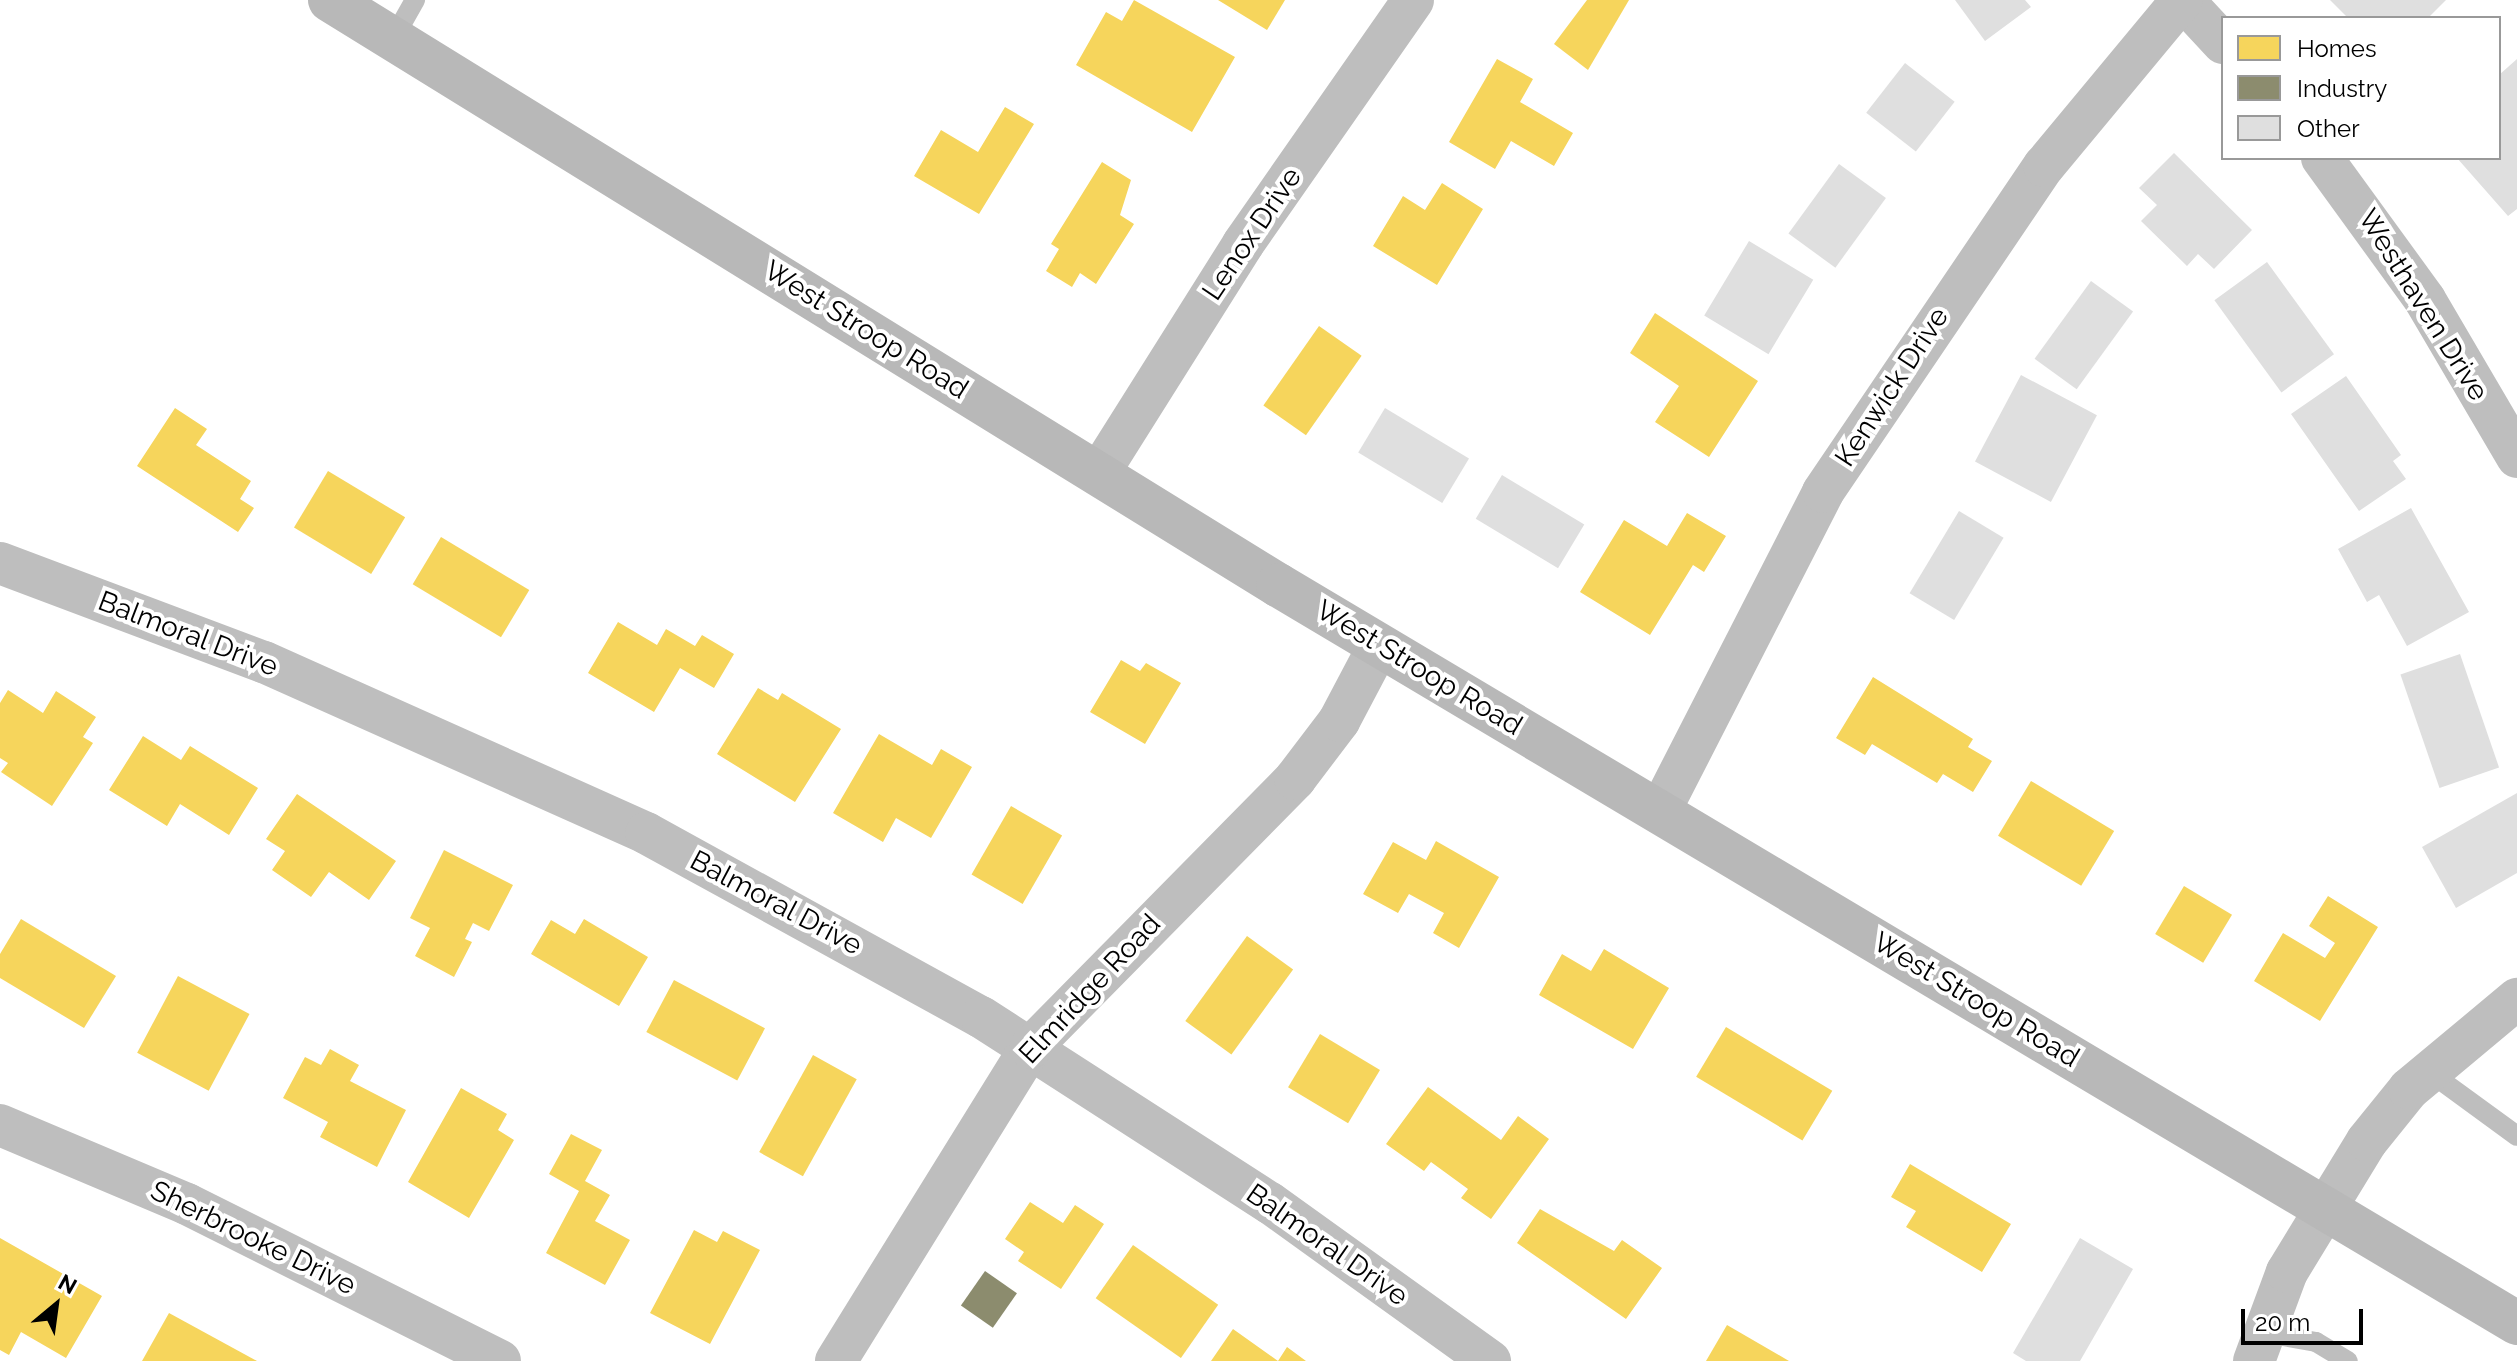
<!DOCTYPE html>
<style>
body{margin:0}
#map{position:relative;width:2517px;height:1361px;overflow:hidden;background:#fff;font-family:Raleway,sans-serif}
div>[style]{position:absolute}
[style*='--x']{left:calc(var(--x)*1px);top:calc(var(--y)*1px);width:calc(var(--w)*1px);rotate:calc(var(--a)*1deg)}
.homes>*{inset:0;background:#f6d55c;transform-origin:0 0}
.industry>*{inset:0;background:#8c8c6e;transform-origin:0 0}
.building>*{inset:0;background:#dfdfdf;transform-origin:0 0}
.lane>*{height:20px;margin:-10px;padding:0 10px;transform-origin:10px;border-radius:10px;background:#bebebe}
.street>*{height:42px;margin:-21px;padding:0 21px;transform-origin:21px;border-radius:21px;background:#bebebe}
.secondary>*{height:44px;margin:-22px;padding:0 22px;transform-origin:22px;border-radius:22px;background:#b8b8b8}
span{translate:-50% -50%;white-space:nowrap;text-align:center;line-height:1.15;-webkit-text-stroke:8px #fff;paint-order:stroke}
.street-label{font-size:28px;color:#000}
.legend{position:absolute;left:2221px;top:16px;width:280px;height:144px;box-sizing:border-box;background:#fff;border:2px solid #999;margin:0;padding:10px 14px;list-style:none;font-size:24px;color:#000}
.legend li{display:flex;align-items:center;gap:16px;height:40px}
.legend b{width:40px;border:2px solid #999}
.north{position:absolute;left:16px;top:1265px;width:80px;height:80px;-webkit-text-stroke:6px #fff;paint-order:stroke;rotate:29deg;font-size:22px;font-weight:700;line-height:32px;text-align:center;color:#000}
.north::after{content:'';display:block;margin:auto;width:28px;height:36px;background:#000;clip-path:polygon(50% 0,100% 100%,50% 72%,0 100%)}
.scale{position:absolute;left:2241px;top:1309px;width:122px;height:36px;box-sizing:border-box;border:4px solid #000;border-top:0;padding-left:10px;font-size:24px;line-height:28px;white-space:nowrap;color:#000;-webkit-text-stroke:6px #fff;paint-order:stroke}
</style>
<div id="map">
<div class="homes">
<i style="clip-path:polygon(1134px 0,1235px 57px,1192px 132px,1076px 65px,1106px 12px,1122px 21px)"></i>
<i style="clip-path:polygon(1218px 0,1285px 0,1267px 30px)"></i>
<i style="clip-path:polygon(1587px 0,1629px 0,1588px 70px,1554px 44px)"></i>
<i style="clip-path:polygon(1497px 59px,1533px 79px,1520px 102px,1573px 133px,1554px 166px,1511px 141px,1495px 169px,1449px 142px)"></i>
<i style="clip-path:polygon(1005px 107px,1034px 124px,979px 214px,914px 176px,941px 130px,978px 152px)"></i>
<i style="clip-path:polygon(1102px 162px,1131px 180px,1120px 215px,1134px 224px,1096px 284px,1080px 273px,1072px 287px,1046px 271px,1059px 249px,1051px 244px)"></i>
<i style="clip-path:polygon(1442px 183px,1483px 209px,1437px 285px,1373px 246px,1403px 196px,1425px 210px)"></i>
<i style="clip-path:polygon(1655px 313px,1758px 381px,1709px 457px,1655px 422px,1679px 386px,1630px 353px)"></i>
<i style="left:1319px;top:326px;width:52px;height:97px;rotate:35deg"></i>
<i style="clip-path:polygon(175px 408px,207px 429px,196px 445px,251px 481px,240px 499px,254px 508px,238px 532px,137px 466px)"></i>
<i style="left:328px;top:471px;width:90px;height:66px;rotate:31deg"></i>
<i style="clip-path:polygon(1687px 513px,1726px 536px,1704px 572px,1693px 565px,1650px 635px,1580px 592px,1624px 520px,1667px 546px)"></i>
<i style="left:441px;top:537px;width:103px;height:55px;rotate:31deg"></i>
<i style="clip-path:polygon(618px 622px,657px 645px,666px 629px,695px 646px,702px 635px,734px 654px,714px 688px,680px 668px,654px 712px,588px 673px)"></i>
<i style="clip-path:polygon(1121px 660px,1140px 671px,1146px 663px,1181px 683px,1145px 744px,1090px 712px)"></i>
<i style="clip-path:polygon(1873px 677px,1973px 739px,1968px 747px,1992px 761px,1973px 792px,1943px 774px,1937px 783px,1872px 744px,1865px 755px,1836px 738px)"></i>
<i style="clip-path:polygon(758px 688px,778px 700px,782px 693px,841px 729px,795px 802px,717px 754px)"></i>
<i style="clip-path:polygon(8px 690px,43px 713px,56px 691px,96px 717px,83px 737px,93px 743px,52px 806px,1px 772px,8px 763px,0 758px,0 703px)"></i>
<i style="clip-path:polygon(879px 734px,932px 765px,941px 749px,972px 767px,931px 838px,896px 818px,883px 842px,833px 813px)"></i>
<i style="clip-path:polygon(143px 736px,181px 760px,190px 746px,258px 788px,229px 835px,180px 804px,167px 826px,109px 790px)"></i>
<i style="left:2031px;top:781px;width:97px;height:64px;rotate:31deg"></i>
<i style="clip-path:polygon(297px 794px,396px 861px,369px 900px,329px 872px,311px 897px,272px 870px,285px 851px,266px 839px)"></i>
<i style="left:1011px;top:806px;width:59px;height:79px;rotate:30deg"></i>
<i style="clip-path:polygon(1436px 841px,1499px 877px,1459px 948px,1433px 933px,1444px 913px,1409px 894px,1398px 913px,1363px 894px,1393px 842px,1426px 860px)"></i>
<i style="clip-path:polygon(444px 850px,513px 885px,489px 931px,473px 923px,465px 939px,472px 942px,454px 977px,415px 956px,430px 928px,410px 918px)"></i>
<i style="left:2184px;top:886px;width:56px;height:56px;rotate:31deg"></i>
<i style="clip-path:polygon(2328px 896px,2378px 927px,2320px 1021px,2254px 981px,2283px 933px,2325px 958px,2335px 943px,2309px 926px)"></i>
<i style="clip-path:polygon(21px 919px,116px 976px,84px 1028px,0 978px,0 954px)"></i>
<i style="clip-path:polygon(584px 919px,648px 957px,619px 1006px,531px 954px,551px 920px,575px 934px)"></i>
<i style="left:1247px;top:936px;width:57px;height:105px;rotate:36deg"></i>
<i style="clip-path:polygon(1604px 949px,1669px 988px,1633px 1049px,1539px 995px,1562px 954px,1591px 971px)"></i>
<i style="left:178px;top:976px;width:81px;height:87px;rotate:28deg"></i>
<i style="left:674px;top:980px;width:103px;height:59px;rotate:28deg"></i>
<i style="left:1726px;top:1027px;width:124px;height:58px;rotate:31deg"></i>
<i style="left:1320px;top:1034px;width:70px;height:62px;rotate:31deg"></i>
<i style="clip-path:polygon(330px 1049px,359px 1065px,350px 1081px,406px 1110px,377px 1167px,320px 1137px,328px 1122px,283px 1098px,305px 1057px,321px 1065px)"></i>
<i style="left:813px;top:1055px;width:50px;height:111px;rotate:29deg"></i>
<i style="clip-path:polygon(1428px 1087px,1501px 1140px,1518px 1116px,1549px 1139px,1491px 1219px,1461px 1198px,1468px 1189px,1431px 1162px,1424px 1171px,1386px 1144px)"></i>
<i style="clip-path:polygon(461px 1088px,507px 1114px,498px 1130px,514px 1140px,469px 1218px,408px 1182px)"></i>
<i style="clip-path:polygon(571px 1134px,602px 1150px,585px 1181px,610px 1195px,595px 1221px,630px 1240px,605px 1285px,546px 1253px,579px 1191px,549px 1174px)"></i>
<i style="clip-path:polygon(1910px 1164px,2011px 1224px,1982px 1272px,1906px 1227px,1916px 1211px,1891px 1197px)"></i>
<i style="clip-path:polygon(1030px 1202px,1063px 1223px,1075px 1205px,1104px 1224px,1061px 1289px,1018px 1261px,1024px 1252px,1005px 1239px)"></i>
<i style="clip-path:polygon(1540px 1209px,1614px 1251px,1622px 1240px,1662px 1268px,1626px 1319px,1517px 1243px)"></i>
<i style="clip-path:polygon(694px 1230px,717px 1242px,723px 1231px,760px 1250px,710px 1344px,650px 1313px)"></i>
<i style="clip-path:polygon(0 1238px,102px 1296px,66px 1358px,21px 1332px,9px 1355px,0 1350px)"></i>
<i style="left:1133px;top:1245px;width:104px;height:65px;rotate:35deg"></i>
<i style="clip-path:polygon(169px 1313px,257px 1361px,142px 1361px)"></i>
<i style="clip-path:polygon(1727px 1325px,1789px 1361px,1706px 1361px)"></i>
<i style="clip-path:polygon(1233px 1329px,1278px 1361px,1287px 1347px,1306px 1361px,1211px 1361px)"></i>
</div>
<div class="industry">
<i style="left:985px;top:1271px;width:39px;height:42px;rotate:35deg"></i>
</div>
<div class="building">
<i style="clip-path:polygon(1955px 0,2025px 0,2031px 7px,1985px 41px)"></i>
<i style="clip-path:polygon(2330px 0,2446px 0,2428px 18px,2348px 18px)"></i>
<i style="clip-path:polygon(2517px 59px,2517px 209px,2508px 216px,2457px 158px,2499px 158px,2499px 75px)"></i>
<i style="left:1905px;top:63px;width:63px;height:63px;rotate:38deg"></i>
<i style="clip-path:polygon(2174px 153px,2252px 230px,2214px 269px,2198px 254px,2187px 266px,2141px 221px,2157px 205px,2139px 188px)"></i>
<i style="left:1839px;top:164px;width:58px;height:86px;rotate:36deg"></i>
<i style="left:1749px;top:241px;width:75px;height:87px;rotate:31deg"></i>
<i style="left:2267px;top:262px;width:114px;height:65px;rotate:54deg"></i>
<i style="left:2091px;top:281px;width:52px;height:96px;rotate:36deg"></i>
<i style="left:2021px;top:375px;width:86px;height:98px;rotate:28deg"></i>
<i style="clip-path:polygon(2346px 376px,2401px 455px,2393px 461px,2406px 479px,2359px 511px,2291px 414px)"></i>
<i style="left:1385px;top:408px;width:98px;height:52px;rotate:31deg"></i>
<i style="left:1502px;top:475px;width:96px;height:51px;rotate:31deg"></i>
<i style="clip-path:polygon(2411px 508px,2469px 612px,2407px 646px,2379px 595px,2367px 602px,2338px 549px)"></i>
<i style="left:1959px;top:511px;width:52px;height:96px;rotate:31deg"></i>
<i style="left:2460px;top:654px;width:120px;height:63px;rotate:71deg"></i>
<i style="clip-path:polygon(2517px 793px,2517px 873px,2456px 908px,2422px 847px)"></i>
<i style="clip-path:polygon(2080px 1238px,2133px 1269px,2080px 1361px,2026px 1361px,2013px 1353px)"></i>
</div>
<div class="lane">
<i style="--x:393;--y:39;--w:45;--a:-60.6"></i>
<i style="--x:2428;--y:1071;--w:110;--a:36.1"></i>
<i style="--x:2261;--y:1332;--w:56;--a:10.3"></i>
<i style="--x:2316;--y:1342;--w:37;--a:31"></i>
</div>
<div class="street">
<i style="--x:2183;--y:0;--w:59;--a:47.1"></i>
<i style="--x:2322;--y:158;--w:175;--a:54"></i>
<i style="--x:2425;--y:300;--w:182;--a:59.6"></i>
<i style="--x:1099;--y:473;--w:271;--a:-57.8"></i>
<i style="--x:1243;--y:244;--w:297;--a:-55.1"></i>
<i style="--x:0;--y:563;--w:282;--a:20.6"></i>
<i style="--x:264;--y:662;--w:419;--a:24.1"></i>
<i style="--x:646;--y:833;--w:382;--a:28.8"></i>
<i style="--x:981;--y:1017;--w:344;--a:32.8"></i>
<i style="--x:1270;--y:1203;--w:271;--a:35.7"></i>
<i style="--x:1660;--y:811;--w:358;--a:-62.9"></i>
<i style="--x:1823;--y:492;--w:394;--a:-55.9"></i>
<i style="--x:2044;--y:166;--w:216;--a:-50.3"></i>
<i style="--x:0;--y:1125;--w:203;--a:22.9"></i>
<i style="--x:187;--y:1204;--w:350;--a:26.6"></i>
<i style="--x:836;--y:1361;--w:368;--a:-58.2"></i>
<i style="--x:1030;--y:1048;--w:378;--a:-45.4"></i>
<i style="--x:1295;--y:779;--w:73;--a:-52.8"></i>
<i style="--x:1339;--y:721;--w:86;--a:-62.2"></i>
<i style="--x:2254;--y:1361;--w:95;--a:-69.7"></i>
<i style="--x:2287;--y:1272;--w:153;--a:-58.6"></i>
<i style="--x:2367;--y:1141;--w:67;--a:-51.1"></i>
<i style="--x:2409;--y:1089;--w:141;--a:-39.8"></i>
</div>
<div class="secondary">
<i style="--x:330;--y:0;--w:1114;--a:31.68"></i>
<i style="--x:1278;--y:585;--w:1442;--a:30.78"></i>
</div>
<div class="street-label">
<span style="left:1252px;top:234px;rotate:-56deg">Lenox Drive</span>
<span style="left:2423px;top:305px;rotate:58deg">Westhaven Drive</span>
<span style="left:866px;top:330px;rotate:32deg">West Stroop Road</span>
<span style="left:1892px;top:387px;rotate:-57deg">Kenwick Drive</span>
<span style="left:188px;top:634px;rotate:21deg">Balmoral Drive</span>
<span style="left:1419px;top:668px;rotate:31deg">West Stroop Road</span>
<span style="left:776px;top:903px;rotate:28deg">Balmoral Drive</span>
<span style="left:1090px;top:989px;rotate:-47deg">Elmridge Road</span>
<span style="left:1976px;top:1000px;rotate:31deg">West Stroop Road</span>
<span style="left:253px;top:1238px;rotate:26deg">Sherbrooke Drive</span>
<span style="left:1327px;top:1245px;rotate:35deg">Balmoral Drive</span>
</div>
<ul class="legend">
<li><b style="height:22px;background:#f6d55c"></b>Homes</li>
<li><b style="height:22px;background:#8c8c6e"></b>Industry</li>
<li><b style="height:22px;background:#dfdfdf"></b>Other</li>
</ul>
<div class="north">N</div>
<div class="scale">20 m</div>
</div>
